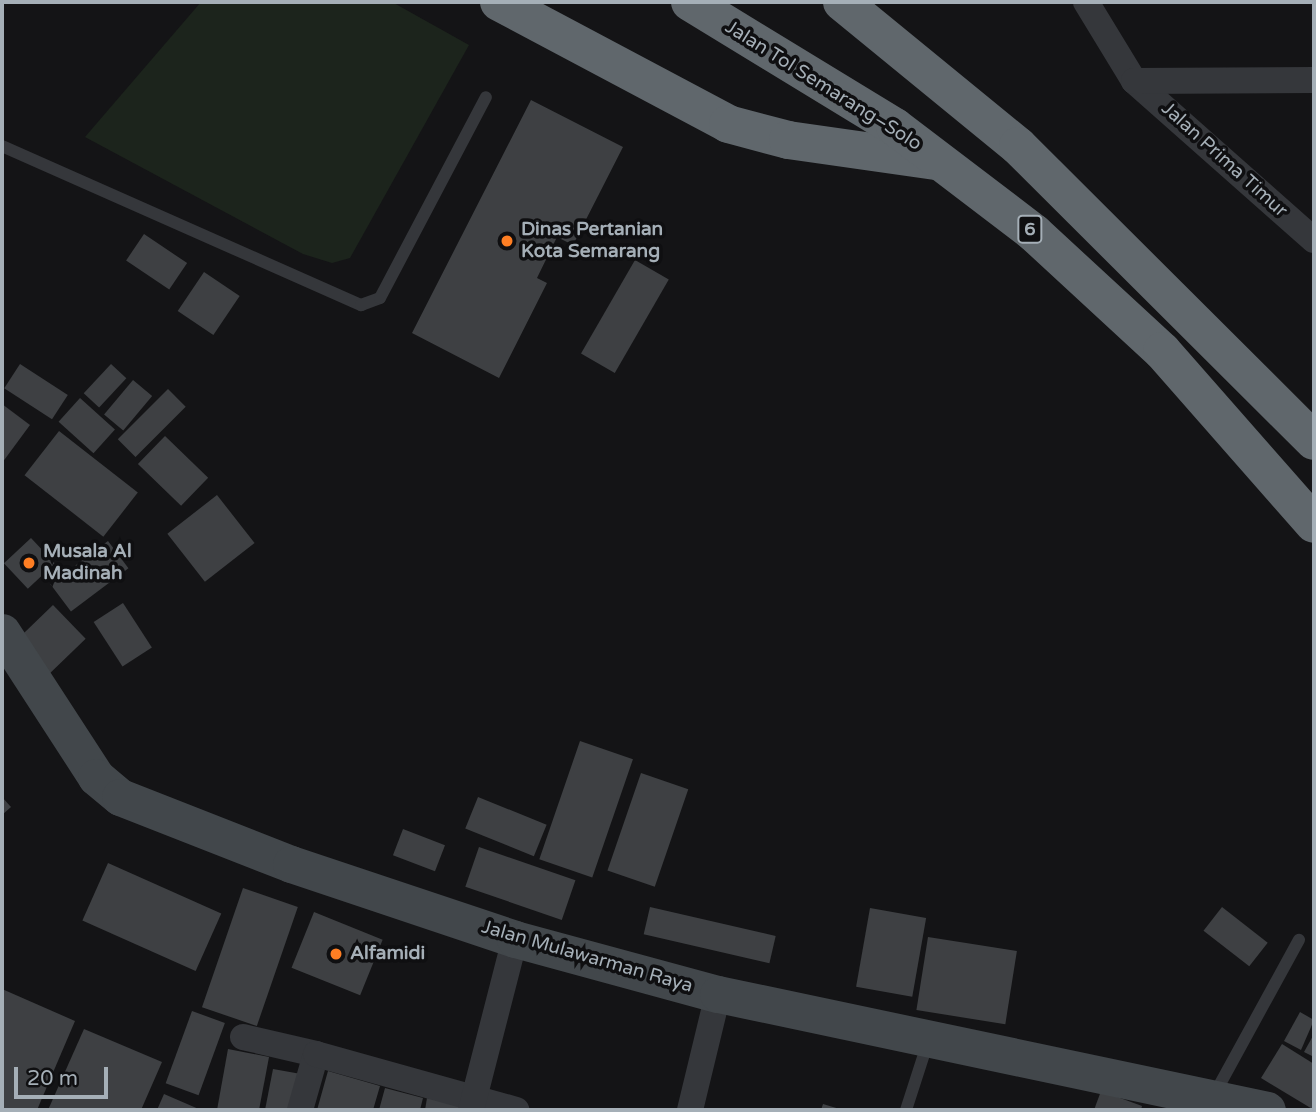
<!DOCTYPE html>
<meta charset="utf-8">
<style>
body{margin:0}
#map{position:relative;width:1316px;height:1112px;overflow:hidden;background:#141416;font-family:"Varela Round",sans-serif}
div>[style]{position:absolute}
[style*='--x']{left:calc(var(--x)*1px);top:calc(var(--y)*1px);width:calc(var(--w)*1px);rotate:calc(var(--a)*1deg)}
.green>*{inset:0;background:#1c241c}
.building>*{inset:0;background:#3e4043;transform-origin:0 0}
.service>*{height:12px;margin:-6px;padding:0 6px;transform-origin:6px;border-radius:6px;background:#35373b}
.minor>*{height:26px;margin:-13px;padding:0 13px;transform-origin:13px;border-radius:13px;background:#35373b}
.secondary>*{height:37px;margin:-18.5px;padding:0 18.5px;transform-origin:18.5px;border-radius:18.5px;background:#42474b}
.motorway>*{height:38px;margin:-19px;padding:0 19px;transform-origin:19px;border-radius:19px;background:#60676c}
.dots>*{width:19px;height:19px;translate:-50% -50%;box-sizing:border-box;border:4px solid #0f0f11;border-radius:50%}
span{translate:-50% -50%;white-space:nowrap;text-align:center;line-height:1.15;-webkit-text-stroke:7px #0f0f11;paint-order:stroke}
.shield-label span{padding:2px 5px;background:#0f0f11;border:2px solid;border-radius:5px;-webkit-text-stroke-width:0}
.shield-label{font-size:18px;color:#a5afb7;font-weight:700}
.street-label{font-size:19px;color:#a5afb7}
.poi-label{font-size:19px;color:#a5afb7;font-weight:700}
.left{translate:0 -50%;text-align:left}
.frame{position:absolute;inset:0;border:4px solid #a5afb7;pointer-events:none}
.scale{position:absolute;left:14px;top:1067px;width:94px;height:32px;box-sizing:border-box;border:4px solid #a5afb7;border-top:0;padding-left:9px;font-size:21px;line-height:24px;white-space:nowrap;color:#a5afb7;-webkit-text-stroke:5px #0f0f11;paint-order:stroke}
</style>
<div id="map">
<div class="green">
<i style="clip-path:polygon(201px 2px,392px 2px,469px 45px,350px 258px,332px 263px,303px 254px,85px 137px)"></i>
</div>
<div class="building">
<i style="clip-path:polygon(531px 100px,623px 147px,573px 245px,557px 237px,537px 278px,547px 283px,499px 378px,412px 333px)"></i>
<i style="left:144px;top:234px;width:52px;height:32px;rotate:34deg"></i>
<i style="left:635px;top:260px;width:39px;height:108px;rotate:30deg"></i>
<i style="left:204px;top:272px;width:43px;height:47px;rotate:34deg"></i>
<i style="left:20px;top:364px;width:57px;height:29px;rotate:33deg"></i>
<i style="left:111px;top:364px;width:21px;height:40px;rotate:43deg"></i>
<i style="left:133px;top:380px;width:25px;height:45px;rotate:40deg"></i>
<i style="left:168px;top:389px;width:25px;height:71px;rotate:45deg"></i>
<i style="left:80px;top:398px;width:47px;height:32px;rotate:42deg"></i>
<i style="clip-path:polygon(2px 404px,30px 425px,2px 463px)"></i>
<i style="left:59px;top:431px;width:100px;height:56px;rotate:38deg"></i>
<i style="left:165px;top:436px;width:60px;height:39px;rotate:44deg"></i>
<i style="left:217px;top:495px;width:61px;height:63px;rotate:52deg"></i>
<i style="left:31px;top:538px;width:35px;height:37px;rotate:47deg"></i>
<i style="left:108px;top:541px;width:34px;height:72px;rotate:53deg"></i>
<i style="left:123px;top:603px;width:53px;height:35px;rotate:57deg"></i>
<i style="left:53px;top:605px;width:47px;height:54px;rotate:46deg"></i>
<i style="left:580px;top:741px;width:56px;height:125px;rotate:19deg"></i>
<i style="left:641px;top:773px;width:50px;height:103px;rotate:19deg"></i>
<i style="clip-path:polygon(2px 797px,11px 807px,2px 815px)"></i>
<i style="left:478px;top:797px;width:74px;height:34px;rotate:22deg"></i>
<i style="left:403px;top:829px;width:45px;height:28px;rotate:21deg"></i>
<i style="left:479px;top:847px;width:102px;height:42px;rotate:19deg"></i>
<i style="left:108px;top:863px;width:124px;height:63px;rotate:24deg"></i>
<i style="left:243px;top:888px;width:58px;height:126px;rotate:19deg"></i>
<i style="left:650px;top:907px;width:129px;height:28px;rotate:13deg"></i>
<i style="left:1222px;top:907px;width:58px;height:30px;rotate:38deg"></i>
<i style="left:870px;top:908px;width:57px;height:80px;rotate:10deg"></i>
<i style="left:314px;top:912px;width:74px;height:60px;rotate:22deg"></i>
<i style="left:928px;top:937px;width:90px;height:74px;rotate:9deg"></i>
<i style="clip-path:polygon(2px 989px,75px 1021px,37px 1110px,2px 1110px)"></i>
<i style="left:192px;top:1011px;width:35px;height:77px;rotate:20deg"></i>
<i style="clip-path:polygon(1300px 1012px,1314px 1020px,1301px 1050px,1284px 1041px)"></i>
<i style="clip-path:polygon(84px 1029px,162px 1062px,141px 1110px,48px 1110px)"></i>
<i style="clip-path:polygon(1314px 1034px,1314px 1057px,1304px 1052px)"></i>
<i style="clip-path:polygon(1282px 1044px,1314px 1064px,1314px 1110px,1261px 1078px)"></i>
<i style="clip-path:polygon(228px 1049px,269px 1057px,259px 1110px,217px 1110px)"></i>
<i style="clip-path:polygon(273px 1069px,301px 1074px,294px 1110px,265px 1110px)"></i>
<i style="clip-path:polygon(328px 1071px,380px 1086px,373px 1110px,317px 1110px)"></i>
<i style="clip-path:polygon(385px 1088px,423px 1098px,420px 1110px,379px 1110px)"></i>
<i style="clip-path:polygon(1101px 1091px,1142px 1106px,1141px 1110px,1094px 1110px)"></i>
<i style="clip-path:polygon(164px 1094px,201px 1110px,157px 1110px)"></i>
<i style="clip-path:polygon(427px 1098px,462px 1106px,461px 1110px,425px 1110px)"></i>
<i style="clip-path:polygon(823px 1104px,843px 1110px,821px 1110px)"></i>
</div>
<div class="service">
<i style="--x:2;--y:146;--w:393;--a:23.9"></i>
<i style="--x:361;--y:305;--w:20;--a:-20"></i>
<i style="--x:380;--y:298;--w:227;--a:-62.2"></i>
<i style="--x:1214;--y:1095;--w:177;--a:-61.3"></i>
<i style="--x:906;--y:1110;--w:71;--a:-72.1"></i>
</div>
<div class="minor">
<i style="--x:1086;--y:2;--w:92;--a:58.7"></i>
<i style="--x:1134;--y:81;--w:240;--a:41.5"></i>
<i style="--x:1134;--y:81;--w:180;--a:-0.3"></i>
<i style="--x:243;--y:1037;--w:75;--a:13.1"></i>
<i style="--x:300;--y:1110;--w:58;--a:-74.1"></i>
<i style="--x:316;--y:1054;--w:208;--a:15.6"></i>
<i style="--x:471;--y:1110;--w:177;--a:-75.6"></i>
<i style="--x:690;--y:1110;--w:119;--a:-76.4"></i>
</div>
<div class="secondary">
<i style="--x:2;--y:632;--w:173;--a:57"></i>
<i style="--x:96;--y:777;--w:31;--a:40"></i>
<i style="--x:120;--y:797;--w:184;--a:21.4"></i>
<i style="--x:291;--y:864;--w:236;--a:18.5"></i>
<i style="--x:515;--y:939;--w:210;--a:15.2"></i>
<i style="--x:718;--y:994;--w:561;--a:11.93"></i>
</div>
<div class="motorway">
<i style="--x:499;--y:2;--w:259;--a:28"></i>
<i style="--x:728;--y:124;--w:62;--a:14.9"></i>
<i style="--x:788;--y:140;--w:149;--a:8.1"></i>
<i style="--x:690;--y:2;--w:240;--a:31.4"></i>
<i style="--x:895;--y:127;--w:175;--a:37.3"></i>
<i style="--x:1034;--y:233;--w:174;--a:42.7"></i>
<i style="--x:1162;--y:351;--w:230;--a:48.7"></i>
<i style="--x:842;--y:2;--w:227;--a:39.3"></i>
<i style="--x:1018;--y:146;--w:418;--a:44.9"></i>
</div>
<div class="dots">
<i style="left:507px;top:241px;background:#fe7e23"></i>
<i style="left:29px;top:563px;background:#fe7e23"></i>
<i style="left:336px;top:954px;background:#fe7e23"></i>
</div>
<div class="shield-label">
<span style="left:1030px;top:229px">6</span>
</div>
<div class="street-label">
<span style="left:823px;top:86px;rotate:32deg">Jalan Tol Semarang–Solo</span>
<span style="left:1224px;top:160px;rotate:42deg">Jalan Prima Timur</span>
<span style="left:587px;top:957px;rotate:16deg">Jalan Mulawarman Raya</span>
</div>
<div class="poi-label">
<span class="left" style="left:521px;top:241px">Dinas Pertanian<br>Kota Semarang</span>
<span class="left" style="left:43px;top:563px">Musala Al<br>Madinah</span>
<span class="left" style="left:350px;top:954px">Alfamidi</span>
</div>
<div class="frame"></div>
<div class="scale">20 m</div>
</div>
